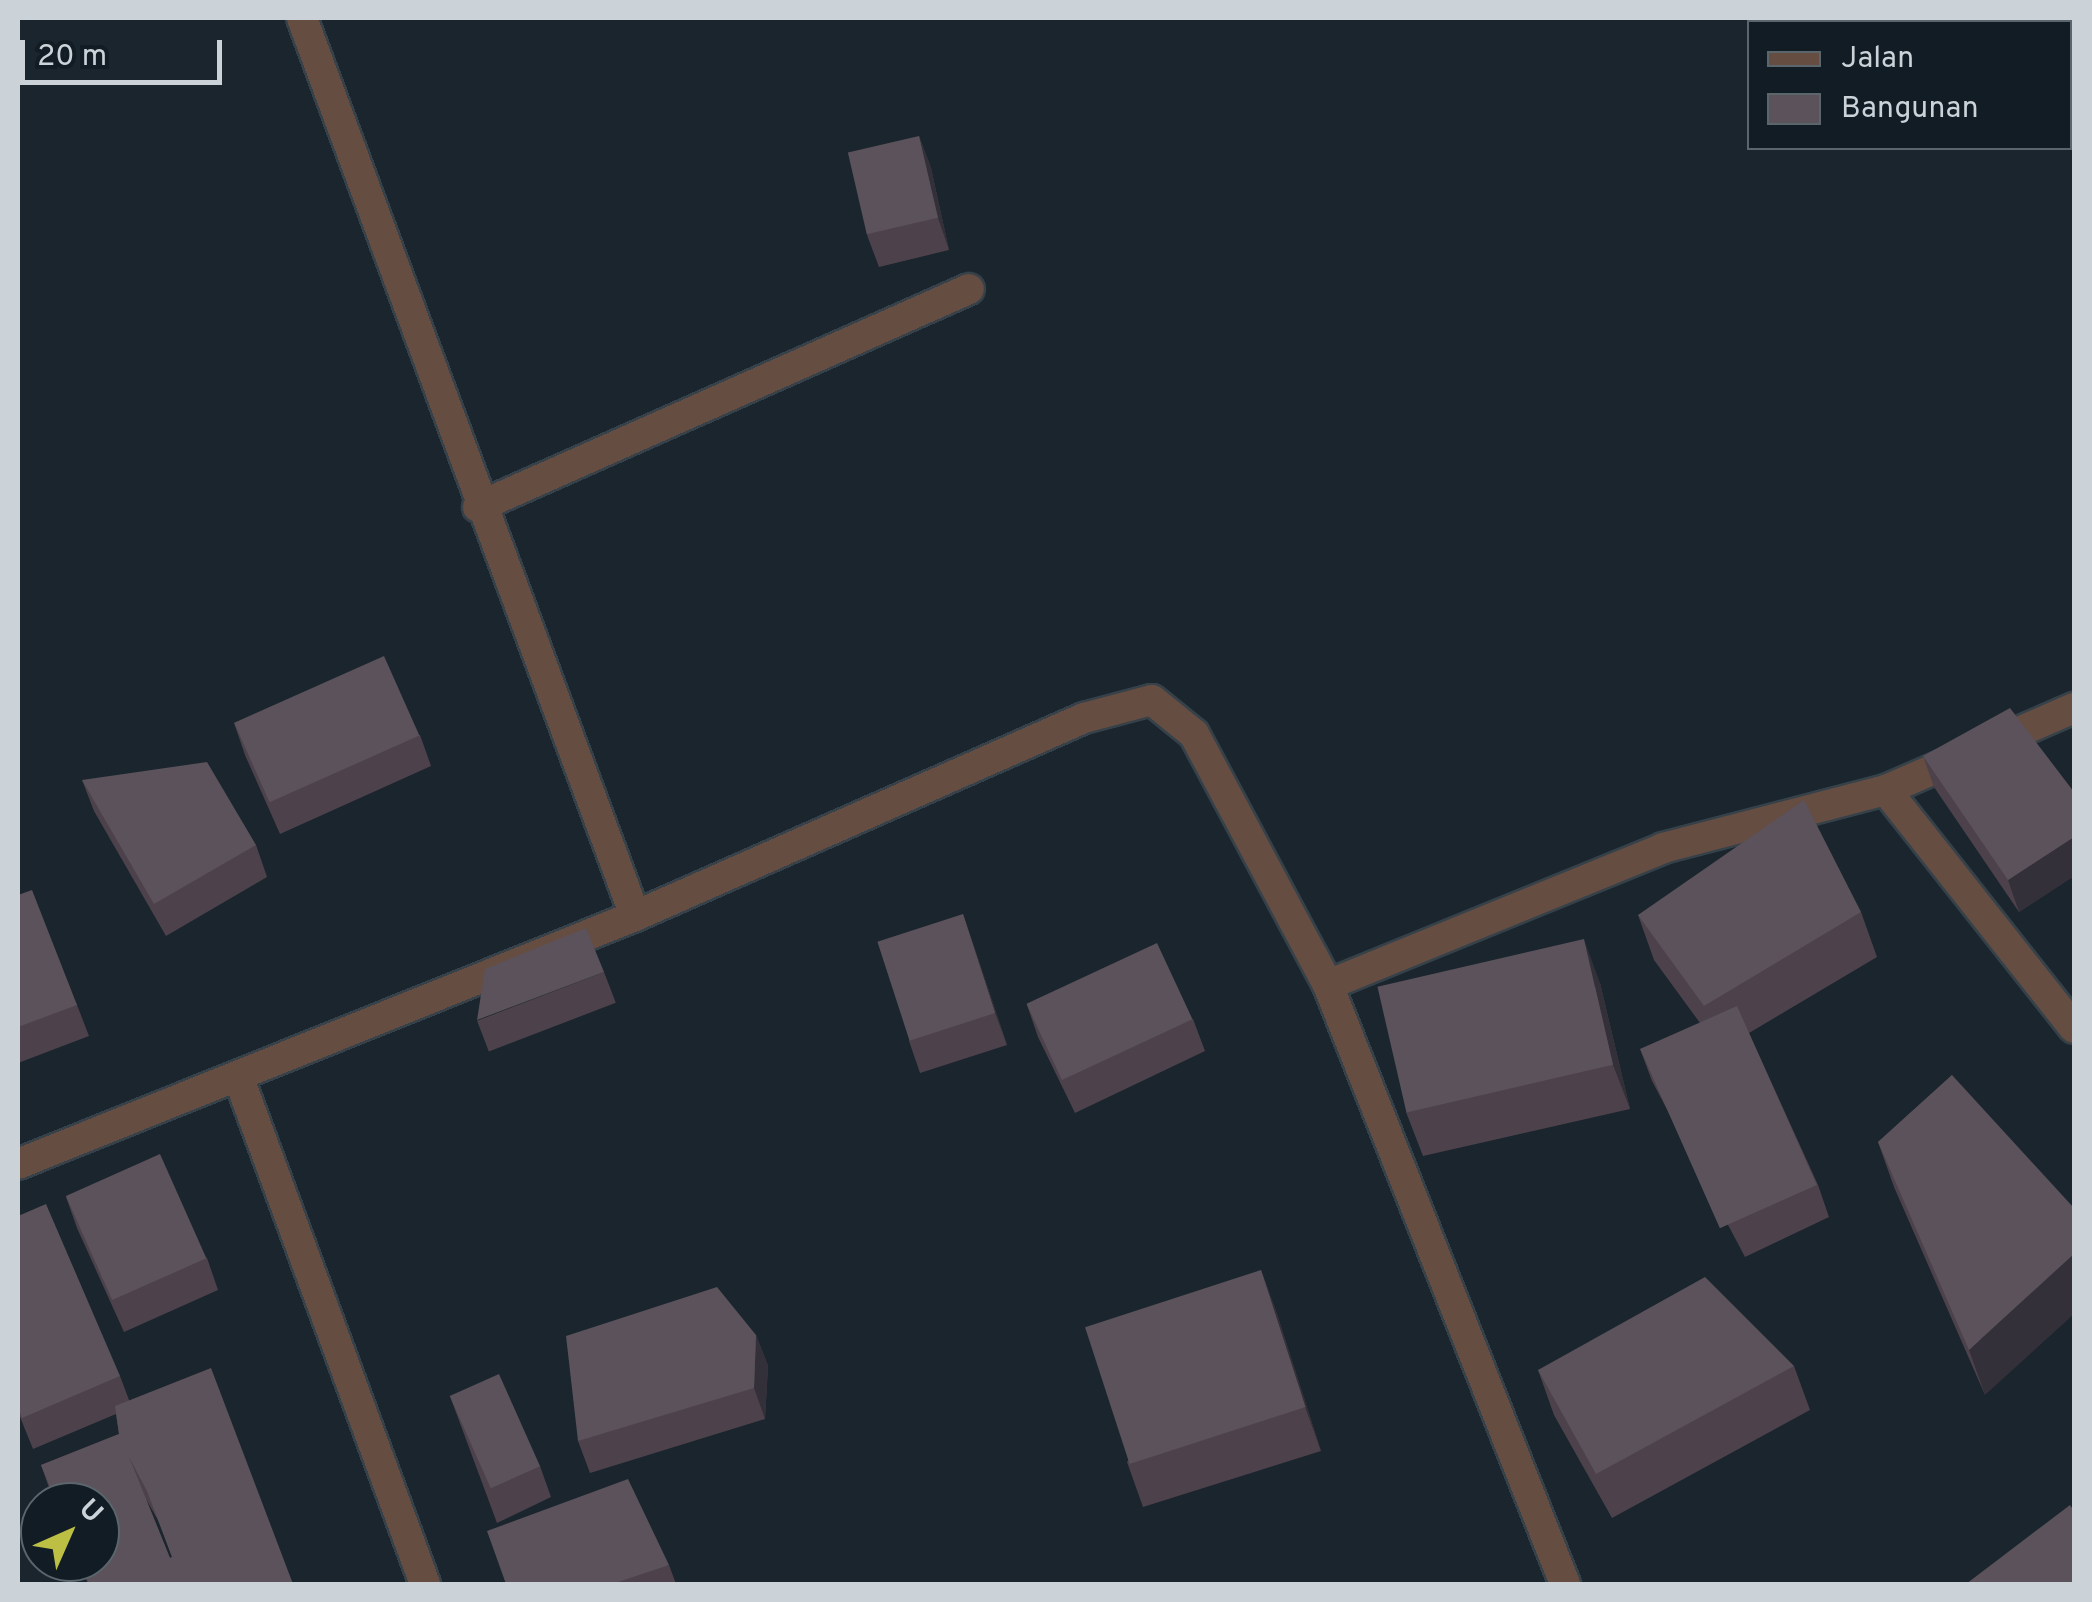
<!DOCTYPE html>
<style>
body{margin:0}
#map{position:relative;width:2092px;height:1602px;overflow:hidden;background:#1a252e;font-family:Overpass,sans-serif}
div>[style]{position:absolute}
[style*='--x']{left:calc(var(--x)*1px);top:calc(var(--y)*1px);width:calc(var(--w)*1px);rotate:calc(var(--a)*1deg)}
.roads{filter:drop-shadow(2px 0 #364149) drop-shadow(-2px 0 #364149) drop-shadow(0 2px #364149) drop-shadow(0 -2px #364149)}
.minor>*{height:30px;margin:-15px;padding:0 15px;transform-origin:15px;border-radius:15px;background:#664d42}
.wall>*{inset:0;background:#4d424c;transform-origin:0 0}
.shaded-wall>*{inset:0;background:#333039}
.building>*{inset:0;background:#5b525b;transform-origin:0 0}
span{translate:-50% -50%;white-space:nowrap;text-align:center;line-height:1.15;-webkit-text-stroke:8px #111c24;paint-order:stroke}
.frame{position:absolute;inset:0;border:20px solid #cbd3d9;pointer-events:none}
.legend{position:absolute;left:1747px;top:20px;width:325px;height:130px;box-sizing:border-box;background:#111c24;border:2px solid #5b656c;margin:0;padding:12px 18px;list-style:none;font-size:30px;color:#cbd3d9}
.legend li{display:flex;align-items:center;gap:20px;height:50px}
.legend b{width:50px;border:2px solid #5b656c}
.north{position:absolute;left:20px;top:1482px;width:100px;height:100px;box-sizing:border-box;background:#111c24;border:2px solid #5b656c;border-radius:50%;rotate:45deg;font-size:28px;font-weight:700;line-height:40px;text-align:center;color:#cbd3d9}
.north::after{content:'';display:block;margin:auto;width:35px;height:45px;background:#bcbf44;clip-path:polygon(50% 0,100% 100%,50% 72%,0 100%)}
.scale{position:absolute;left:20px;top:40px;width:202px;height:45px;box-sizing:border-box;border:5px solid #cbd3d9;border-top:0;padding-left:12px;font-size:30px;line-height:35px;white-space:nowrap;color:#cbd3d9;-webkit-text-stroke:8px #111c24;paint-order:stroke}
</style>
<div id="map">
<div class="roads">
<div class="minor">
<i style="--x:302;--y:18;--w:958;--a:69.65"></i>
<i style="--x:478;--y:507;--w:537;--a:-23.94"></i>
<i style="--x:1886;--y:790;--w:303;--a:51.7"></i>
<i style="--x:1328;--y:985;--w:362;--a:-22.2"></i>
<i style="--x:1663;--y:848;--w:230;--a:-14.6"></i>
<i style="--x:1886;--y:790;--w:205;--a:-23.6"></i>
<i style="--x:238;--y:1076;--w:541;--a:69.79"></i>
<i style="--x:18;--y:1164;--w:665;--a:-21.9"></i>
<i style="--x:635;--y:916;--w:491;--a:-23.8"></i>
<i style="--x:1084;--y:718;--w:70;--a:-14.8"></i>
<i style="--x:1152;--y:700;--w:54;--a:39"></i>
<i style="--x:1194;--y:734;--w:285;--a:61.9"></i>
<i style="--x:1328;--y:985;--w:644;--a:68.41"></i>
</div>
</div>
<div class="wall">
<i style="clip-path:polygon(919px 136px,931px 168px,949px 250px,879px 267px,867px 235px)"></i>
<i style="clip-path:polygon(234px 723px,420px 735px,431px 766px,280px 834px,245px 755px)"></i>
<i style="clip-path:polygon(1923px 756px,2074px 792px,2074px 876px,2019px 912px,1934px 787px)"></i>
<i style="clip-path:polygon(82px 780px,256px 845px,267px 877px,166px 936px,94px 811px)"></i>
<i style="clip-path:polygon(18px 895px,77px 1005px,89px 1036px,18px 1063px)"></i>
<i style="clip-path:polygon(1861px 912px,1877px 957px,1749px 1033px,1818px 1185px,1829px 1217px,1745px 1257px,1652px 1081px,1640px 1049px,1700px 1023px,1654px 960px,1638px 915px)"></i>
<i style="clip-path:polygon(963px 914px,1007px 1045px,920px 1073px,909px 1041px)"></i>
<i style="left:604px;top:972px;width:33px;height:136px;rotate:69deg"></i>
<i style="clip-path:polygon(1600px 983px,1630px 1109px,1423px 1156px,1406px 1112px)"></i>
<i style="clip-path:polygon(1027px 1005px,1193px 1019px,1205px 1051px,1075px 1113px,1038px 1037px)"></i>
<i style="clip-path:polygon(1952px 1075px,1985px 1395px,1894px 1187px,1878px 1142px)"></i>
<i style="clip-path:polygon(66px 1197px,207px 1258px,218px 1290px,124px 1332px,77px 1228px)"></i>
<i style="clip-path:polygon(evenodd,18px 1216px,120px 1376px,129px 1400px,293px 1584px,88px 1584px,79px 1562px,100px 1562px,100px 1502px,54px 1502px,41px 1465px,119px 1434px,116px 1414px,33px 1449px,18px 1412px,18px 1216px,146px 1499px,159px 1522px,172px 1557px,170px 1558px,146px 1499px)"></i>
<i style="clip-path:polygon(1261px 1270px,1277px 1314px,1321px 1451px,1143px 1507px,1127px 1462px)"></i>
<i style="clip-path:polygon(756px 1335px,768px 1366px,765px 1419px,590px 1473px,578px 1441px)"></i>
<i style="clip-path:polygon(1794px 1366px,1810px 1410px,1612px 1518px,1554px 1415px,1538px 1370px)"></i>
<i style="clip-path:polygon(451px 1399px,540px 1466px,551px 1497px,497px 1523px)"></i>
<i style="clip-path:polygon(669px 1565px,676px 1584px,506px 1584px)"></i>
</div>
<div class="shaded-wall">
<i style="clip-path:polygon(919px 136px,931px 168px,949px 250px,938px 218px)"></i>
<i style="clip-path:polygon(2074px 837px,2074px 876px,2019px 912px,2008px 880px)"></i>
<i style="clip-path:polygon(963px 914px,974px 946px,1007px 1045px,995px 1013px)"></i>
<i style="clip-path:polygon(1584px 939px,1600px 983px,1630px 1109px,1613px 1065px)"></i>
<i style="clip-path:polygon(2074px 1254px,2074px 1314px,1985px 1395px,1969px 1350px)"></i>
<i style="clip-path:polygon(1261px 1270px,1277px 1314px,1321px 1451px,1305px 1407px)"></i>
<i style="clip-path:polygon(756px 1335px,768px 1366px,765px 1419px,754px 1388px)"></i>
</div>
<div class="building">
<i style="left:919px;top:136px;width:84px;height:73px;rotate:77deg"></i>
<i style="left:384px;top:656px;width:87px;height:164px;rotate:66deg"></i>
<i style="clip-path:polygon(2010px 708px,2074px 792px,2074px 837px,2008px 880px,1923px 756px)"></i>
<i style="clip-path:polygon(207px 762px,256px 845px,154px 904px,82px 780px)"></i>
<i style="clip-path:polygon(1804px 800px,1861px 912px,1704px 1006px,1638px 915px)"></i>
<i style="clip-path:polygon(32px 890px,77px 1005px,18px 1027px,18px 895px)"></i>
<i style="left:963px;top:914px;width:104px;height:90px;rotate:72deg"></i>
<i style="clip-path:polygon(586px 928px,604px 972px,477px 1020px,485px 969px)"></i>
<i style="left:1584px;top:939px;width:129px;height:212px;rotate:77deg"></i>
<i style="left:1157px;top:943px;width:84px;height:144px;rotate:65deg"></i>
<i style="left:1737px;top:1006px;width:196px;height:106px;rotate:66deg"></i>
<i style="clip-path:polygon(1952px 1075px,2074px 1208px,2074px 1254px,1969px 1350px,1878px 1142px)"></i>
<i style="left:160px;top:1154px;width:114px;height:103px;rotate:66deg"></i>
<i style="clip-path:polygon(46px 1204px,120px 1376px,22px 1418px,18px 1407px,18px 1216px)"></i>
<i style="left:1261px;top:1270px;width:144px;height:185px;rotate:72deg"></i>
<i style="clip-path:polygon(1705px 1277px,1794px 1366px,1596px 1474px,1538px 1370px)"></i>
<i style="clip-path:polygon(717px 1287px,756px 1335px,754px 1388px,578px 1441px,566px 1336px)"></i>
<i style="clip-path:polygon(evenodd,211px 1368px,293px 1584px,89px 1584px,80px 1562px,100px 1562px,100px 1502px,56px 1502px,41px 1465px,119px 1434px,115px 1406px,211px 1368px,129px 1457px,147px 1491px,172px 1557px,170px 1558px,129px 1457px)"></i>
<i style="left:499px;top:1374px;width:101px;height:54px;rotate:66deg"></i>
<i style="clip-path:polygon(628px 1479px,669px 1565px,612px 1584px,506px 1584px,487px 1531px)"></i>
<i style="clip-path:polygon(2070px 1505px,2074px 1511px,2074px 1584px,1966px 1584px)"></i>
</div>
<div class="frame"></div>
<ul class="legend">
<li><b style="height:12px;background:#664d42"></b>Jalan</li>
<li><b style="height:28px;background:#5b525b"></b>Bangunan</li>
</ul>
<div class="north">U</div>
<div class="scale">20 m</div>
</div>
